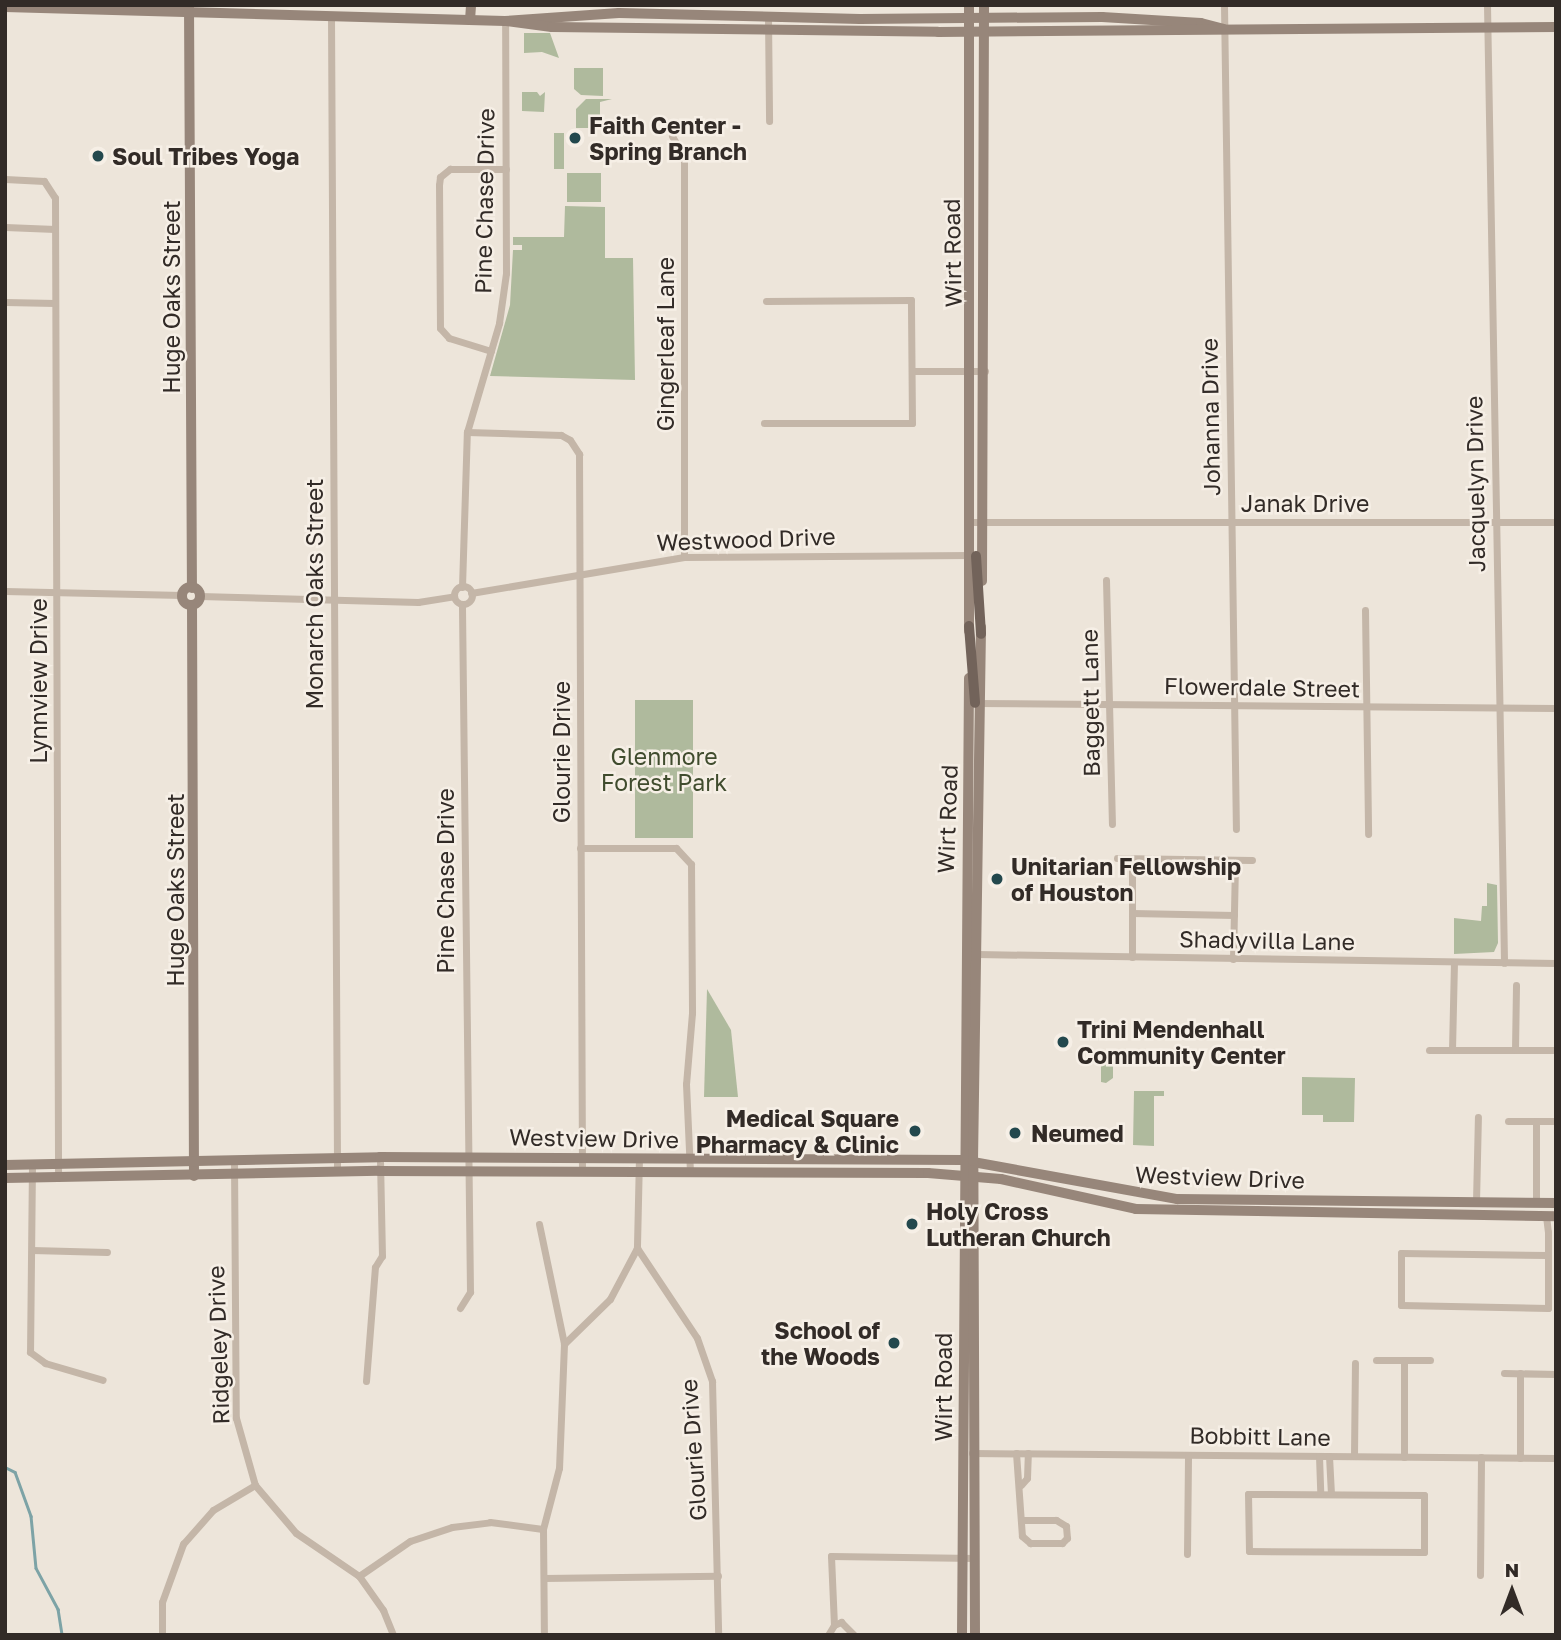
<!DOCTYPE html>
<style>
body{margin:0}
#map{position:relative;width:1561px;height:1640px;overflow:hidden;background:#ede5da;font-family:"Golos Text",sans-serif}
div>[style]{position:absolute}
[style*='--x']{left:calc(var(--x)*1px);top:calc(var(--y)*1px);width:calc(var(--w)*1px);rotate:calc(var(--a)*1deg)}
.green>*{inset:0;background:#afba9d;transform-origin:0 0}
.stream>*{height:2.5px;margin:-1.25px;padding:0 1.25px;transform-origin:1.25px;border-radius:1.25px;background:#7da3a6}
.street>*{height:7px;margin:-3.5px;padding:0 3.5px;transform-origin:3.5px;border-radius:3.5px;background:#c4b6a8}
.street>.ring{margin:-3.5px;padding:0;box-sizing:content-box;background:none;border:7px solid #c4b6a8;border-radius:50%}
.secondary>*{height:10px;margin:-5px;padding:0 5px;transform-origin:5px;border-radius:5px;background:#97867a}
.secondary>.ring{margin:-5px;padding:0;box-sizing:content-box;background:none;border:10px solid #97867a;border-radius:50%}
.primary>*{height:10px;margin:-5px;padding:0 5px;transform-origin:5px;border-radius:5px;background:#72635a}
.dots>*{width:19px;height:19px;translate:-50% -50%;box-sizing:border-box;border:4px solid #f6efe6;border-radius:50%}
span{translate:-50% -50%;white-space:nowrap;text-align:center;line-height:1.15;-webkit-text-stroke:5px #f6efe6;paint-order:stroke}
.poi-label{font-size:23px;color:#322b27;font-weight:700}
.left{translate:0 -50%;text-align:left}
.right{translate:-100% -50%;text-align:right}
.street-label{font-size:23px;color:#322b27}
.park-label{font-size:23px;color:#404c2e}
.frame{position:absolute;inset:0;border:7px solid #322b27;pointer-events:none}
.north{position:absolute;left:1477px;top:1556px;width:70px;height:70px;-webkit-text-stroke:5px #f6efe6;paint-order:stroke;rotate:0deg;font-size:19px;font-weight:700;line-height:28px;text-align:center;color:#322b27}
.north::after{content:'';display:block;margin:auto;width:24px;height:32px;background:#322b27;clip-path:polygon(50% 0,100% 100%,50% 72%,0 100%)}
</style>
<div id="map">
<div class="green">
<i style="clip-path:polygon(524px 33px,550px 33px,559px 58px,542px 52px,524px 53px)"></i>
<i style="clip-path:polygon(574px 68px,603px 68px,603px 96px,581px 95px,574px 89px)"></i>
<i style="clip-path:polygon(522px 92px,537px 92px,540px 96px,545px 92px,544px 112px,522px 111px)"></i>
<i style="clip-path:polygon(586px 99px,612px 99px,600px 102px,600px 128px,576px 128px,576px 109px)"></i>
<i style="left:554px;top:133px;width:10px;height:36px"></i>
<i style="left:601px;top:173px;width:29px;height:34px;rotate:90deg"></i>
<i style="clip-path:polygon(565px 206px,605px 207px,605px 258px,633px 258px,635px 380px,490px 376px,510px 305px,513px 250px,522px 250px,522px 245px,513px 245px,513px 237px,564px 237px)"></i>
<i style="left:635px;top:700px;width:58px;height:138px"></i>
<i style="clip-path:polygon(1487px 883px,1497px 885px,1498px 943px,1494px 952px,1454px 954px,1454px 918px,1481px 921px,1482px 906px,1487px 906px)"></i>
<i style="clip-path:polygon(707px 989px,731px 1030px,738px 1097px,704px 1097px)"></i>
<i style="clip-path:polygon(1101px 1051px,1113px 1051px,1113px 1078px,1106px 1083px,1101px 1082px)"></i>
<i style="clip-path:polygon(1302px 1077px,1355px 1078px,1354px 1122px,1323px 1122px,1323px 1115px,1302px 1115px)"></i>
<i style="clip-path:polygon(1134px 1091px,1164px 1091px,1164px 1096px,1154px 1096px,1154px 1146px,1133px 1145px)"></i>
</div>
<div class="stream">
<i style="--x:5;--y:1467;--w:11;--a:27"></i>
<i style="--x:15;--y:1472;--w:47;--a:70"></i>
<i style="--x:31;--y:1516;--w:52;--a:84.5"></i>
<i style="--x:36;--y:1568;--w:47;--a:61.8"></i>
<i style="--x:58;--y:1609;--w:26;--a:81"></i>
</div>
<div class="street">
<i style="--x:1224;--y:5;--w:824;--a:89.17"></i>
<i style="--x:1487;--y:5;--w:958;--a:88.98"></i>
<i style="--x:331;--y:17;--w:1155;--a:89.7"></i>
<i style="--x:768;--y:17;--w:104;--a:89.4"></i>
<i style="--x:672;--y:136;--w:24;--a:60"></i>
<i style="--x:684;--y:157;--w:400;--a:90"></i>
<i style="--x:5;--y:179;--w:39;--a:3"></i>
<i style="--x:44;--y:181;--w:20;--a:57"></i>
<i style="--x:55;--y:198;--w:980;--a:89.82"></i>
<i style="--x:5;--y:227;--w:50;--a:2.3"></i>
<i style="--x:5;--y:302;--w:50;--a:1.1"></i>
<i style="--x:491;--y:351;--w:44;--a:-162.8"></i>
<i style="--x:449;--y:338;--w:13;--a:-132"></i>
<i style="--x:440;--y:328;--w:143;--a:-90.4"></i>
<i style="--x:439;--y:185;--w:8;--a:-83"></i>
<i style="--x:440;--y:177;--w:13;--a:-39"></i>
<i style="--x:450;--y:169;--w:56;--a:0"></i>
<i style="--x:912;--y:371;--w:73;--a:0"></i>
<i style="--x:764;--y:423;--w:148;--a:0"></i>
<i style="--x:912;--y:423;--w:123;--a:-90.5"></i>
<i style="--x:911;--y:300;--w:145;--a:179.6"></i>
<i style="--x:467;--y:432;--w:94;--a:1.8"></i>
<i style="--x:561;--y:435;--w:10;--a:29"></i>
<i style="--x:570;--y:440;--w:17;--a:57"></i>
<i style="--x:579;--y:454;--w:717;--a:89.76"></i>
<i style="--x:971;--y:522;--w:585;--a:0"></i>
<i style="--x:1106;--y:580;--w:244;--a:88.6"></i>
<i class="ring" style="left:454px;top:586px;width:11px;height:11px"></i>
<i style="--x:462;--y:587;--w:155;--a:-88.2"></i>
<i style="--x:467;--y:432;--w:114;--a:-73.6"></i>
<i style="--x:499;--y:323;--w:50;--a:-82"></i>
<i style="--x:506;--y:273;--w:252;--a:-90.2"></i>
<i style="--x:5;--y:591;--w:177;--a:1.3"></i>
<i style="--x:471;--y:593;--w:216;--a:-9.6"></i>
<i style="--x:684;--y:557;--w:287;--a:-0.4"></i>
<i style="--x:200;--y:596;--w:218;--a:1.6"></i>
<i style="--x:418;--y:602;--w:36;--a:-9"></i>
<i style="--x:1365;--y:610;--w:224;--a:89.2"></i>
<i style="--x:975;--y:703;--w:581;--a:0.49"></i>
<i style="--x:580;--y:848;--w:96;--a:0"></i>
<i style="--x:676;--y:848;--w:22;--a:47"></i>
<i style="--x:691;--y:864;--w:149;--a:89.6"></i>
<i style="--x:692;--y:1013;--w:71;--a:94.8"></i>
<i style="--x:686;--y:1084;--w:88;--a:87.4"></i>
<i style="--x:1117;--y:858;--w:135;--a:0.8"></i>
<i style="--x:1132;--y:858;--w:99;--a:90"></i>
<i style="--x:1132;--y:913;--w:102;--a:1.1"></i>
<i style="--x:977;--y:954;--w:579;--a:0.89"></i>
<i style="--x:1233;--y:959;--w:99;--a:-88.8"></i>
<i style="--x:1429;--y:1050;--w:127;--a:0"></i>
<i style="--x:1452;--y:1050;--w:88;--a:-88.7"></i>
<i style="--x:1515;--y:1050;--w:65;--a:-89.1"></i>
<i style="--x:1508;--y:1121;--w:48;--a:0"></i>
<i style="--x:1536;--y:1121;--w:82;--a:90"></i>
<i style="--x:639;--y:1157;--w:91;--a:91.3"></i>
<i style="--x:637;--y:1248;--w:108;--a:56.3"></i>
<i style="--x:697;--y:1338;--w:46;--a:70.8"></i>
<i style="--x:712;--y:1381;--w:254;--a:88.6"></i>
<i style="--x:234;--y:1161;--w:257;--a:89.6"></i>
<i style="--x:236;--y:1418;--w:70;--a:74.2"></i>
<i style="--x:255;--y:1485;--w:63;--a:49.5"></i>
<i style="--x:296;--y:1533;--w:76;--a:34.3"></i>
<i style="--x:359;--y:1576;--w:42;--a:54.8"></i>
<i style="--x:383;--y:1610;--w:27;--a:68"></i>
<i style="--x:32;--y:1164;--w:188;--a:90.6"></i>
<i style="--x:30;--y:1352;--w:19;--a:36"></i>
<i style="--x:45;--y:1363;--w:60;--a:16.3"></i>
<i style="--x:1476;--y:1202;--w:85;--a:-88.7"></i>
<i style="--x:1546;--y:1216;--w:16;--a:83"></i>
<i style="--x:1548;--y:1232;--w:76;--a:90"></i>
<i style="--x:1548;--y:1308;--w:147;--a:-178.8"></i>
<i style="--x:1401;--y:1305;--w:52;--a:-90"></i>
<i style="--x:1401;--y:1253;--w:146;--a:0.8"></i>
<i style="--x:539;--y:1224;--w:123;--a:78.2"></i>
<i style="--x:564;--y:1344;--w:124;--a:92.3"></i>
<i style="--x:559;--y:1468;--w:63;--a:104.7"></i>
<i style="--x:543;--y:1529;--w:106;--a:89.5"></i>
<i style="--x:32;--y:1250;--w:75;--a:1.5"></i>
<i style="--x:460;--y:1308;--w:19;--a:-58"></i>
<i style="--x:470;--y:1292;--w:688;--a:-90.67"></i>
<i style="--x:564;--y:1344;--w:64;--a:-44.4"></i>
<i style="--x:610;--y:1299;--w:58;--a:-62.1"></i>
<i style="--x:1376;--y:1360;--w:54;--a:0"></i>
<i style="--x:1504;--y:1373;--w:52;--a:1.1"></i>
<i style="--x:1520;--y:1373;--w:85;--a:90"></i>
<i style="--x:366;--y:1381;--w:114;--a:-85.5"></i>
<i style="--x:375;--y:1267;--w:13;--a:-58"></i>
<i style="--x:382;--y:1256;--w:99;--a:-91.2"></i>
<i style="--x:972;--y:1453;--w:584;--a:0.49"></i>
<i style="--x:1016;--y:1453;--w:83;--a:85.9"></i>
<i style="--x:1022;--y:1536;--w:11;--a:41"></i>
<i style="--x:1030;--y:1543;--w:32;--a:0"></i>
<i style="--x:1062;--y:1543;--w:7;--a:-45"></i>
<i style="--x:1067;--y:1538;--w:12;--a:-95"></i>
<i style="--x:1066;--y:1526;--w:12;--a:-149"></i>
<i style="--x:1056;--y:1520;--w:35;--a:180"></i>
<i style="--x:1319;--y:1456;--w:38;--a:88"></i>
<i style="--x:1329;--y:1456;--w:38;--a:87"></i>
<i style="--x:1354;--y:1456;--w:93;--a:-89.4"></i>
<i style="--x:1404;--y:1457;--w:97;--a:-90"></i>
<i style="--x:1021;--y:1485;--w:9;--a:-49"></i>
<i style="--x:1027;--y:1478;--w:25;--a:-88"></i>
<i style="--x:1248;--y:1494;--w:176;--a:0.3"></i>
<i style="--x:1424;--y:1495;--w:57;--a:90"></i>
<i style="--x:1424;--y:1552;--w:175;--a:-179.7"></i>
<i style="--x:1249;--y:1551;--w:57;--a:-91"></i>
<i style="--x:1187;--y:1554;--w:99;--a:-89.4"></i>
<i style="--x:1480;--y:1575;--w:118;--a:-89.5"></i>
<i style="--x:359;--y:1576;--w:62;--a:-34.5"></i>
<i style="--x:410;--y:1541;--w:44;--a:-18.4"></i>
<i style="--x:452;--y:1527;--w:38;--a:-7"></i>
<i style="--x:490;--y:1522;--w:53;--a:7.5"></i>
<i style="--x:544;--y:1578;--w:174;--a:-0.7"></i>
<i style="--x:834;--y:1625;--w:69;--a:-92.5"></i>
<i style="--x:831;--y:1556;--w:144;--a:0.8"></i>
<i style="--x:162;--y:1635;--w:33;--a:-90"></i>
<i style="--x:162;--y:1602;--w:62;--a:-70.1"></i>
<i style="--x:183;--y:1544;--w:45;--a:-48.6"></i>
<i style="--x:213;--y:1510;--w:49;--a:-30.8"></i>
<i style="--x:828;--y:1635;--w:12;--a:-59"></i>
<i style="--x:834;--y:1625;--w:8;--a:-23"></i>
<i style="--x:841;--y:1622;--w:18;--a:45"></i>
</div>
<div class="secondary">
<i style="--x:189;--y:5;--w:583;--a:89.71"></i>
<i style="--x:5;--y:7;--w:500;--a:1.6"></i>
<i style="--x:505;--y:21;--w:114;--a:-4"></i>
<i style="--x:619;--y:13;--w:241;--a:1.4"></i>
<i style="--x:860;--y:19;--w:242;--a:-0.5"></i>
<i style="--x:1102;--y:17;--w:99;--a:3.5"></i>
<i style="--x:1201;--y:23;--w:23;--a:15"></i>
<i style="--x:470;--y:20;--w:15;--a:-86"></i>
<i style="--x:506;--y:21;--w:46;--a:7.4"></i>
<i style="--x:552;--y:27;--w:386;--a:0.7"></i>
<i style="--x:938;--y:32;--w:618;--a:-0.46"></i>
<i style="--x:982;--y:581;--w:576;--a:-89.8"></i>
<i class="ring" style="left:182px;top:587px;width:8px;height:8px"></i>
<i style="--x:192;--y:605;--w:571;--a:89.8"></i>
<i style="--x:969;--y:631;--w:626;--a:-90"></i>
<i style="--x:5;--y:1165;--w:375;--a:-1.2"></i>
<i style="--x:380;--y:1157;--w:582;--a:0.3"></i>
<i style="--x:962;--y:1160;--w:219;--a:10.3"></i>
<i style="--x:1177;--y:1199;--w:379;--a:0.6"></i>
<i style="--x:5;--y:1178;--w:374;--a:-1.1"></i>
<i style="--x:379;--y:1171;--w:549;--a:0.21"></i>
<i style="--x:928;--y:1173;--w:73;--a:4.7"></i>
<i style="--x:1001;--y:1179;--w:138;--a:12.5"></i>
<i style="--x:1136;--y:1209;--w:420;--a:1"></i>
<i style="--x:962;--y:1635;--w:957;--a:-89.58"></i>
<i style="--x:975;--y:1635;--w:474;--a:-90.2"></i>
<i style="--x:973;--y:1161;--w:534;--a:-89.14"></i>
</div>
<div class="primary">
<i style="--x:976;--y:556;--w:78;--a:86.3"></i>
<i style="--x:969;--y:626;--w:77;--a:85.5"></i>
</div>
<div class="dots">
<i style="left:575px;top:138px;background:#23484d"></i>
<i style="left:98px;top:156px;background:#23484d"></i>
<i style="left:997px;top:879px;background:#23484d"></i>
<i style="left:1063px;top:1042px;background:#23484d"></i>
<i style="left:915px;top:1131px;background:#23484d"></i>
<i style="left:1015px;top:1133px;background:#23484d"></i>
<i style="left:912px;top:1224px;background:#23484d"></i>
<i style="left:894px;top:1343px;background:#23484d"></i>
</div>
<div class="poi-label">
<span class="left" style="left:589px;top:138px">Faith Center -<br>Spring Branch</span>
<span class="left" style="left:112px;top:156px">Soul Tribes Yoga</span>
<span class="left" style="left:1011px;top:879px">Unitarian Fellowship<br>of Houston</span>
<span class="left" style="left:1077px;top:1042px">Trini Mendenhall<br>Community Center</span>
<span class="right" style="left:899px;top:1131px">Medical Square<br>Pharmacy &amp; Clinic</span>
<span class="left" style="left:1031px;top:1133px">Neumed</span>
<span class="left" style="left:926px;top:1224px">Holy Cross<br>Lutheran Church</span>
<span class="right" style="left:880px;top:1343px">School of<br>the Woods</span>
</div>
<div class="street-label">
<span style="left:484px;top:201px;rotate:-89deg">Pine Chase Drive</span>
<span style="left:952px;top:253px;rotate:-91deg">Wirt Road</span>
<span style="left:171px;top:297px;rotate:-90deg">Huge Oaks Street</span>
<span style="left:665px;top:344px;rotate:-90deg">Gingerleaf Lane</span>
<span style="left:1210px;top:417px;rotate:-91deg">Johanna Drive</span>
<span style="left:1475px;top:484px;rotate:-91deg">Jacquelyn Drive</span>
<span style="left:1305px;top:503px">Janak Drive</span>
<span style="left:746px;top:539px;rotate:-2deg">Westwood Drive</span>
<span style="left:314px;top:594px;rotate:-90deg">Monarch Oaks Street</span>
<span style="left:38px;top:681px;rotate:-90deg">Lynnview Drive</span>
<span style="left:1262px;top:687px;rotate:1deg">Flowerdale Street</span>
<span style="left:1090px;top:703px;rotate:-91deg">Baggett Lane</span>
<span style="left:561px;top:752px;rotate:-90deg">Glourie Drive</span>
<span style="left:947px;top:819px;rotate:-88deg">Wirt Road</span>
<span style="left:445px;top:881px;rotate:-90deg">Pine Chase Drive</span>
<span style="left:175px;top:890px;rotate:-90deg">Huge Oaks Street</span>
<span style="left:1267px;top:940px;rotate:1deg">Shadyvilla Lane</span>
<span style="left:594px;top:1138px;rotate:1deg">Westview Drive</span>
<span style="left:1220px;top:1177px;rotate:2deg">Westview Drive</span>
<span style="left:218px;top:1345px;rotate:-92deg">Ridgeley Drive</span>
<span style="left:943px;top:1387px;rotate:-90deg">Wirt Road</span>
<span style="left:1260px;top:1436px;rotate:1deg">Bobbitt Lane</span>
<span style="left:693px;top:1450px;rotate:-94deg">Glourie Drive</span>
</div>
<div class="park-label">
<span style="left:664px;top:769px">Glenmore<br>Forest Park</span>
</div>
<div class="frame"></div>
<div class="north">N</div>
</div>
